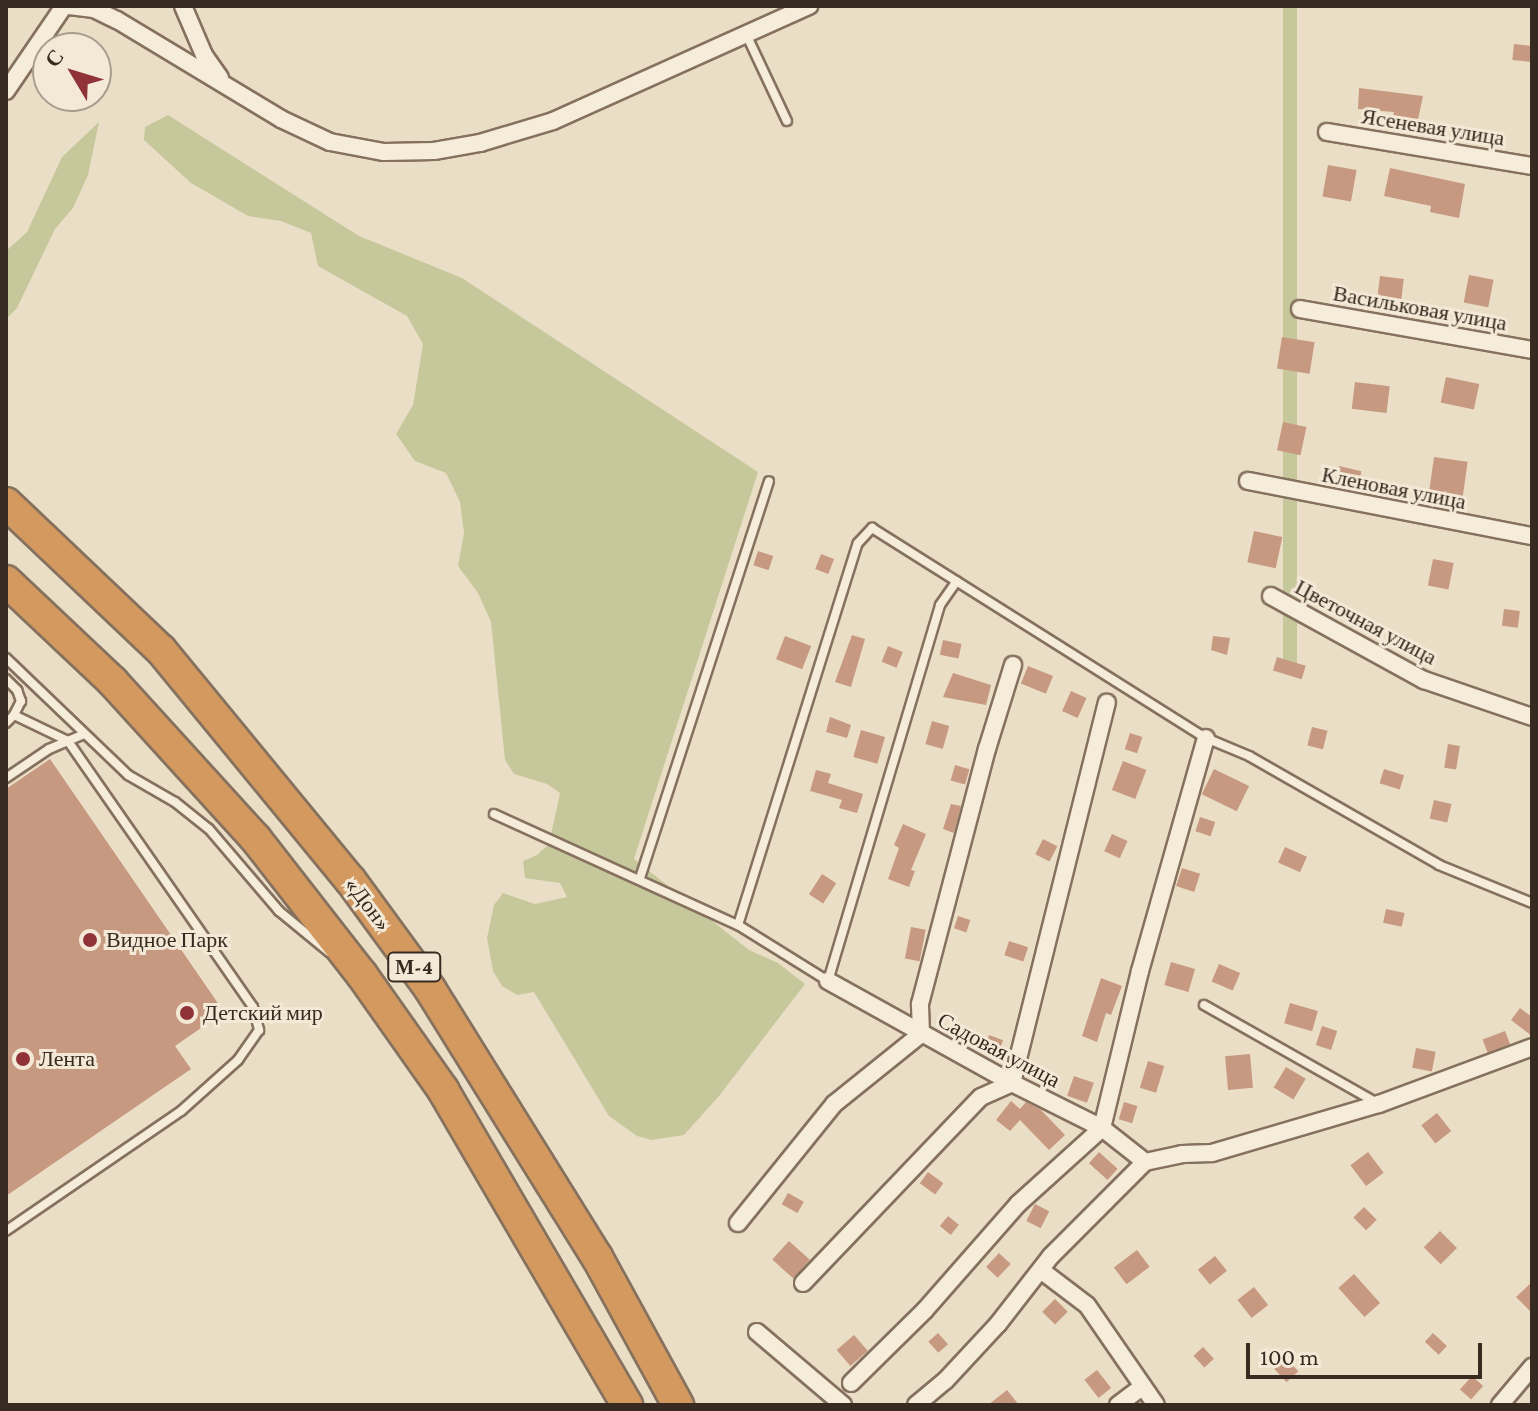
<!DOCTYPE html>
<meta charset="utf-8">
<style>
body{margin:0}
#map{position:relative;width:1538px;height:1411px;overflow:hidden;background:#ebdec7;font-family:"Crimson Pro",serif}
div>[style]{position:absolute}
[style*='--x']{left:calc(var(--x)*1px);top:calc(var(--y)*1px);width:calc(var(--w)*1px);rotate:calc(var(--a)*1deg)}
.green>*{inset:0;background:#c6c89c;transform-origin:0 0}
.building>*{inset:0;background:#c69980;transform-origin:0 0}
.roads{filter:drop-shadow(2px 0 #85715e) drop-shadow(-2px 0 #85715e) drop-shadow(0 2px #85715e) drop-shadow(0 -2px #85715e)}
.service>*{height:8px;margin:-4px;padding:0 4px;transform-origin:4px;border-radius:4px;background:#f6ecda}
.minor>*{height:16px;margin:-8px;padding:0 8px;transform-origin:8px;border-radius:8px;background:#f6ecda}
.motorway>*{height:30px;margin:-15px;padding:0 15px;transform-origin:15px;border-radius:15px;background:#d3995f}
.dots>*{width:22px;height:22px;translate:-50% -50%;box-sizing:border-box;border:4px solid #f3e9d6;border-radius:50%}
span{translate:-50% -50%;white-space:nowrap;text-align:center;line-height:1.15;-webkit-text-stroke:6px #f3e9d6;paint-order:stroke}
.shield-label span{padding:2px 6px;background:#f3e9d6;border:2px solid;border-radius:6px;-webkit-text-stroke-width:0}
.shield-label{font-size:20px;color:#372a20;font-weight:700}
.street-label{font-size:22px;color:#372a20}
.poi-label{font-size:22px;color:#372a20}
.left{translate:0 -50%;text-align:left}
.frame{position:absolute;inset:0;border:8px solid #372a20;pointer-events:none}
.north{position:absolute;left:32px;top:32px;width:80px;height:80px;box-sizing:border-box;background:#f3e9d6;border:2px solid #a89d8d;border-radius:50%;rotate:308deg;font-size:22px;font-weight:700;line-height:32px;text-align:center;color:#372a20}
.north::after{content:'';display:block;margin:auto;width:28px;height:36px;background:#8f3338;clip-path:polygon(50% 0,100% 100%,50% 72%,0 100%)}
.scale{position:absolute;left:1246px;top:1343px;width:236px;height:36px;box-sizing:border-box;border:4px solid #372a20;border-top:0;padding-left:10px;font-size:24px;line-height:28px;white-space:nowrap;color:#372a20;-webkit-text-stroke:6px #f3e9d6;paint-order:stroke}
</style>
<div id="map">
<div class="green">
<i style="left:1283px;top:6px;width:14px;height:664px"></i>
<i style="clip-path:polygon(168px 115px,359px 236px,462px 278px,758px 472px,634px 859px,749px 950px,778px 963px,805px 984px,719px 1096px,684px 1135px,652px 1140px,637px 1136px,609px 1116px,534px 992px,517px 995px,502px 986px,493px 971px,487px 938px,494px 905px,503px 893px,535px 904px,567px 897px,560px 883px,525px 878px,523px 861px,537px 855px,549px 844px,560px 793px,547px 784px,514px 774px,505px 760px,491px 622px,478px 593px,458px 566px,464px 533px,460px 502px,446px 473px,415px 461px,396px 434px,413px 405px,423px 344px,407px 316px,318px 266px,311px 233px,281px 221px,248px 216px,191px 183px,144px 140px,145px 127px)"></i>
<i style="clip-path:polygon(99px 122px,88px 175px,73px 208px,55px 229px,17px 308px,6px 319px,6px 251px,27px 232px,62px 157px)"></i>
</div>
<div class="building">
<i style="left:1514px;top:44px;width:18px;height:16px;rotate:6deg"></i>
<i style="clip-path:polygon(1359px 88px,1423px 96px,1417px 124px,1393px 118px,1394px 112px,1358px 109px)"></i>
<i style="left:1328px;top:165px;width:29px;height:32px;rotate:10deg"></i>
<i style="clip-path:polygon(1390px 168px,1465px 184px,1459px 218px,1430px 212px,1431px 206px,1384px 196px)"></i>
<i style="left:1469px;top:275px;width:25px;height:28px;rotate:11deg"></i>
<i style="left:1380px;top:276px;width:24px;height:27px;rotate:7deg"></i>
<i style="left:1282px;top:337px;width:33px;height:32px;rotate:9deg"></i>
<i style="left:1446px;top:377px;width:34px;height:26px;rotate:12deg"></i>
<i style="left:1355px;top:382px;width:35px;height:27px;rotate:7deg"></i>
<i style="left:1283px;top:422px;width:24px;height:29px;rotate:12deg"></i>
<i style="left:1434px;top:457px;width:34px;height:36px;rotate:8deg"></i>
<i style="left:1339px;top:466px;width:23px;height:13px;rotate:13deg"></i>
<i style="left:1254px;top:531px;width:29px;height:32px;rotate:12deg"></i>
<i style="left:758px;top:551px;width:16px;height:15px;rotate:18deg"></i>
<i style="left:821px;top:554px;width:14px;height:16px;rotate:21deg"></i>
<i style="left:1433px;top:559px;width:21px;height:27px;rotate:11deg"></i>
<i style="left:1504px;top:609px;width:16px;height:17px;rotate:7deg"></i>
<i style="clip-path:polygon(852px 635px,865px 639px,851px 687px,835px 682px)"></i>
<i style="left:785px;top:636px;width:28px;height:25px;rotate:21deg"></i>
<i style="clip-path:polygon(1213px 636px,1230px 638px,1227px 655px,1211px 650px)"></i>
<i style="left:943px;top:640px;width:19px;height:15px;rotate:12deg"></i>
<i style="left:888px;top:646px;width:16px;height:17px;rotate:22deg"></i>
<i style="left:1277px;top:657px;width:30px;height:14px;rotate:17deg"></i>
<i style="left:1028px;top:666px;width:27px;height:19px;rotate:22deg"></i>
<i style="clip-path:polygon(953px 673px,991px 685px,986px 705px,943px 697px)"></i>
<i style="left:1071px;top:691px;width:17px;height:22px;rotate:24deg"></i>
<i style="clip-path:polygon(830px 717px,851px 725px,847px 738px,826px 732px)"></i>
<i style="left:932px;top:721px;width:18px;height:24px;rotate:16deg"></i>
<i style="left:1312px;top:727px;width:16px;height:19px;rotate:14deg"></i>
<i style="left:861px;top:730px;width:25px;height:28px;rotate:16deg"></i>
<i style="left:1130px;top:733px;width:13px;height:17px;rotate:18deg"></i>
<i style="left:1448px;top:744px;width:12px;height:24px;rotate:9deg"></i>
<i style="clip-path:polygon(50px 759px,224px 1012px,175px 1046px,191px 1069px,6px 1196px,6px 789px)"></i>
<i style="left:1123px;top:761px;width:25px;height:31px;rotate:21deg"></i>
<i style="left:955px;top:765px;width:15px;height:16px;rotate:16deg"></i>
<i style="left:1214px;top:769px;width:39px;height:28px;rotate:26deg"></i>
<i style="left:1384px;top:769px;width:21px;height:15px;rotate:17deg"></i>
<i style="clip-path:polygon(816px 770px,831px 774px,828px 783px,863px 794px,857px 813px,839px 808px,842px 800px,810px 791px)"></i>
<i style="left:1434px;top:800px;width:18px;height:19px;rotate:13deg"></i>
<i style="clip-path:polygon(951px 804px,961px 806px,954px 833px,943px 829px)"></i>
<i style="left:1200px;top:817px;width:16px;height:15px;rotate:18deg"></i>
<i style="clip-path:polygon(903px 824px,926px 834px,911px 870px,915px 871px,909px 887px,888px 879px,899px 848px,894px 845px)"></i>
<i style="left:1112px;top:834px;width:17px;height:19px;rotate:24deg"></i>
<i style="left:1043px;top:839px;width:16px;height:17px;rotate:27deg"></i>
<i style="left:1285px;top:847px;width:24px;height:17px;rotate:24deg"></i>
<i style="left:1182px;top:868px;width:19px;height:19px;rotate:18deg"></i>
<i style="left:822px;top:874px;width:17px;height:24px;rotate:33deg"></i>
<i style="left:1386px;top:909px;width:19px;height:14px;rotate:12deg"></i>
<i style="left:958px;top:916px;width:13px;height:13px;rotate:18deg"></i>
<i style="left:911px;top:927px;width:15px;height:32px;rotate:11deg"></i>
<i style="left:1009px;top:941px;width:20px;height:15px;rotate:18deg"></i>
<i style="left:1171px;top:962px;width:25px;height:24px;rotate:16deg"></i>
<i style="left:1219px;top:964px;width:23px;height:19px;rotate:23deg"></i>
<i style="clip-path:polygon(1101px 978px,1122px 986px,1111px 1015px,1106px 1013px,1097px 1042px,1082px 1036px)"></i>
<i style="left:1290px;top:1003px;width:29px;height:21px;rotate:16deg"></i>
<i style="clip-path:polygon(1520px 1008px,1532px 1017px,1532px 1036px,1511px 1020px)"></i>
<i style="left:1322px;top:1026px;width:16px;height:20px;rotate:18deg"></i>
<i style="left:1505px;top:1031px;width:14px;height:24px;rotate:69deg"></i>
<i style="left:989px;top:1035px;width:15px;height:15px;rotate:20deg"></i>
<i style="left:1416px;top:1048px;width:20px;height:20px;rotate:11deg"></i>
<i style="left:1250px;top:1054px;width:34px;height:25px;rotate:85deg"></i>
<i style="left:1148px;top:1061px;width:17px;height:28px;rotate:17deg"></i>
<i style="left:1286px;top:1067px;width:23px;height:24px;rotate:31deg"></i>
<i style="left:1074px;top:1076px;width:21px;height:21px;rotate:19deg"></i>
<i style="clip-path:polygon(1011px 1101px,1020px 1109px,1026px 1102px,1041px 1110px,1065px 1135px,1049px 1150px,1020px 1120px,1010px 1131px,996px 1120px)"></i>
<i style="left:1124px;top:1102px;width:14px;height:18px;rotate:17deg"></i>
<i style="left:1437px;top:1113px;width:23px;height:20px;rotate:52deg"></i>
<i style="left:1099px;top:1152px;width:25px;height:15px;rotate:42deg"></i>
<i style="left:1368px;top:1152px;width:26px;height:22px;rotate:53deg"></i>
<i style="left:928px;top:1172px;width:19px;height:14px;rotate:36deg"></i>
<i style="left:788px;top:1193px;width:18px;height:13px;rotate:29deg"></i>
<i style="left:1035px;top:1204px;width:16px;height:19px;rotate:27deg"></i>
<i style="left:1364px;top:1207px;width:18px;height:15px;rotate:45deg"></i>
<i style="left:948px;top:1216px;width:14px;height:13px;rotate:39deg"></i>
<i style="left:1440px;top:1231px;width:24px;height:23px;rotate:45deg"></i>
<i style="left:789px;top:1241px;width:28px;height:25px;rotate:42deg"></i>
<i style="left:1137px;top:1250px;width:21px;height:29px;rotate:53deg"></i>
<i style="left:999px;top:1253px;width:16px;height:19px;rotate:43deg"></i>
<i style="left:1215px;top:1256px;width:19px;height:22px;rotate:51deg"></i>
<i style="left:1354px;top:1274px;width:39px;height:21px;rotate:48deg"></i>
<i style="clip-path:polygon(1532px 1282px,1532px 1313px,1516px 1297px)"></i>
<i style="left:1254px;top:1287px;width:23px;height:21px;rotate:52deg"></i>
<i style="left:1055px;top:1299px;width:18px;height:18px;rotate:45deg"></i>
<i style="left:938px;top:1333px;width:15px;height:13px;rotate:48deg"></i>
<i style="left:1433px;top:1333px;width:19px;height:12px;rotate:43deg"></i>
<i style="left:854px;top:1335px;width:21px;height:23px;rotate:49deg"></i>
<i style="left:1203px;top:1347px;width:16px;height:13px;rotate:47deg"></i>
<i style="left:1286px;top:1358px;width:18px;height:16px;rotate:47deg"></i>
<i style="left:1097px;top:1370px;width:23px;height:16px;rotate:52deg"></i>
<i style="left:1472px;top:1376px;width:15px;height:18px;rotate:42deg"></i>
<i style="clip-path:polygon(1007px 1390px,1019px 1405px,988px 1405px)"></i>
</div>
<div class="roads">
<div class="service">
<i style="--x:746;--y:34;--w:96;--a:64.8"></i>
<i style="--x:6;--y:658;--w:169;--a:43.8"></i>
<i style="--x:128;--y:775;--w:54;--a:29.9"></i>
<i style="--x:175;--y:802;--w:43;--a:38.5"></i>
<i style="--x:209;--y:829;--w:108;--a:49.5"></i>
<i style="--x:279;--y:911;--w:65;--a:39.4"></i>
<i style="--x:6;--y:679;--w:16;--a:45"></i>
<i style="--x:17;--y:690;--w:12;--a:70"></i>
<i style="--x:21;--y:701;--w:16;--a:117"></i>
<i style="--x:6;--y:723;--w:11;--a:-45"></i>
<i style="--x:14;--y:715;--w:60;--a:25.7"></i>
<i style="--x:68;--y:741;--w:324;--a:55.2"></i>
<i style="--x:253;--y:1007;--w:24;--a:75"></i>
<i style="--x:259;--y:1030;--w:37;--a:125"></i>
<i style="--x:238;--y:1060;--w:76;--a:138.2"></i>
<i style="--x:181;--y:1111;--w:212;--a:145.6"></i>
<i style="--x:6;--y:778;--w:52;--a:-34"></i>
<i style="--x:49;--y:749;--w:38;--a:-23"></i>
<i style="--x:494;--y:814;--w:268;--a:24.5"></i>
<i style="--x:738;--y:925;--w:106;--a:31.9"></i>
<i style="--x:828;--y:981;--w:392;--a:-73.4"></i>
<i style="--x:940;--y:605;--w:29;--a:-55"></i>
<i style="--x:640;--y:878;--w:417;--a:-72"></i>
<i style="--x:738;--y:925;--w:400;--a:-72.6"></i>
<i style="--x:858;--y:543;--w:21;--a:-47"></i>
<i style="--x:872;--y:528;--w:395;--a:32.2"></i>
<i style="--x:1206;--y:738;--w:47;--a:22.7"></i>
<i style="--x:1249;--y:756;--w:219;--a:29.8"></i>
<i style="--x:1439;--y:865;--w:100;--a:22.2"></i>
<i style="--x:1204;--y:1005;--w:201;--a:29.5"></i>
</div>
<div class="minor">
<i style="--x:69;--y:6;--w:25;--a:7"></i>
<i style="--x:94;--y:9;--w:25;--a:26"></i>
<i style="--x:117;--y:20;--w:192;--a:31.1"></i>
<i style="--x:281;--y:119;--w:54;--a:25.1"></i>
<i style="--x:330;--y:142;--w:55;--a:10.5"></i>
<i style="--x:384;--y:152;--w:50;--a:-1.1"></i>
<i style="--x:434;--y:151;--w:47;--a:-9.9"></i>
<i style="--x:480;--y:143;--w:76;--a:-16.8"></i>
<i style="--x:553;--y:121;--w:281;--a:-24.2"></i>
<i style="--x:183;--y:6;--w:53;--a:66.8"></i>
<i style="--x:204;--y:55;--w:28;--a:55"></i>
<i style="--x:6;--y:91;--w:103;--a:-55.7"></i>
<i style="--x:1327;--y:132;--w:208;--a:9.4"></i>
<i style="--x:1300;--y:309;--w:236;--a:10"></i>
<i style="--x:1248;--y:481;--w:289;--a:11"></i>
<i style="--x:1271;--y:596;--w:175;--a:28.8"></i>
<i style="--x:1424;--y:680;--w:114;--a:18.9"></i>
<i style="--x:828;--y:981;--w:210;--a:29"></i>
<i style="--x:1012;--y:1083;--w:101;--a:26.6"></i>
<i style="--x:1102;--y:1128;--w:55;--a:38.3"></i>
<i style="--x:738;--y:1223;--w:153;--a:-51.1"></i>
<i style="--x:834;--y:1104;--w:112;--a:-38.8"></i>
<i style="--x:921;--y:1034;--w:30;--a:-92"></i>
<i style="--x:920;--y:1004;--w:264;--a:-75.3"></i>
<i style="--x:987;--y:749;--w:88;--a:-72.8"></i>
<i style="--x:1042;--y:1271;--w:56;--a:37.1"></i>
<i style="--x:1087;--y:1305;--w:121;--a:55.4"></i>
<i style="--x:803;--y:1283;--w:257;--a:-46.3"></i>
<i style="--x:981;--y:1097;--w:34;--a:-24"></i>
<i style="--x:1012;--y:1083;--w:392;--a:-76"></i>
<i style="--x:757;--y:1332;--w:113;--a:40.3"></i>
<i style="--x:851;--y:1383;--w:104;--a:-44.6"></i>
<i style="--x:925;--y:1310;--w:141;--a:-48.7"></i>
<i style="--x:1018;--y:1204;--w:113;--a:-42.1"></i>
<i style="--x:1102;--y:1128;--w:162;--a:-76.4"></i>
<i style="--x:1140;--y:971;--w:242;--a:-74.2"></i>
<i style="--x:916;--y:1405;--w:38;--a:-40"></i>
<i style="--x:945;--y:1381;--w:78;--a:-47.1"></i>
<i style="--x:998;--y:1324;--w:86;--a:-52.1"></i>
<i style="--x:1051;--y:1256;--w:133;--a:-45"></i>
<i style="--x:1145;--y:1162;--w:38;--a:-12"></i>
<i style="--x:1182;--y:1154;--w:30;--a:-2"></i>
<i style="--x:1212;--y:1153;--w:174;--a:-16.4"></i>
<i style="--x:1379;--y:1104;--w:163;--a:-20.4"></i>
<i style="--x:1118;--y:1405;--w:31;--a:-37"></i>
<i style="--x:1500;--y:1405;--w:50;--a:-49.9"></i>
</div>
<div class="motorway">
<i style="--x:6;--y:503;--w:214;--a:43.5"></i>
<i style="--x:161;--y:650;--w:299;--a:50.6"></i>
<i style="--x:351;--y:881;--w:134;--a:53.8"></i>
<i style="--x:430;--y:989;--w:316;--a:58.1"></i>
<i style="--x:597;--y:1257;--w:169;--a:61.3"></i>
<i style="--x:6;--y:581;--w:147;--a:43.3"></i>
<i style="--x:113;--y:682;--w:212;--a:47.7"></i>
<i style="--x:256;--y:839;--w:172;--a:52.1"></i>
<i style="--x:362;--y:975;--w:141;--a:54.8"></i>
<i style="--x:443;--y:1090;--w:365;--a:59.7"></i>
</div>
</div>
<div class="dots">
<i style="left:90px;top:940px;background:#8f3338"></i>
<i style="left:187px;top:1013px;background:#8f3338"></i>
<i style="left:23px;top:1059px;background:#8f3338"></i>
</div>
<div class="shield-label">
<span style="left:414px;top:967px">М-4</span>
</div>
<div class="street-label">
<span style="left:1433px;top:127px;rotate:9deg">Ясеневая улица</span>
<span style="left:1420px;top:308px;rotate:10deg">Васильковая улица</span>
<span style="left:1394px;top:488px;rotate:11deg">Кленовая улица</span>
<span style="left:1366px;top:622px;rotate:28deg">Цветочная улица</span>
<span style="left:368px;top:904px;rotate:53deg">«Дон»</span>
<span style="left:999px;top:1050px;rotate:28deg">Садовая улица</span>
</div>
<div class="poi-label">
<span class="left" style="left:106px;top:940px">Видное Парк</span>
<span class="left" style="left:203px;top:1013px">Детский мир</span>
<span class="left" style="left:39px;top:1059px">Лента</span>
</div>
<div class="frame"></div>
<div class="north">С</div>
<div class="scale">100 m</div>
</div>
